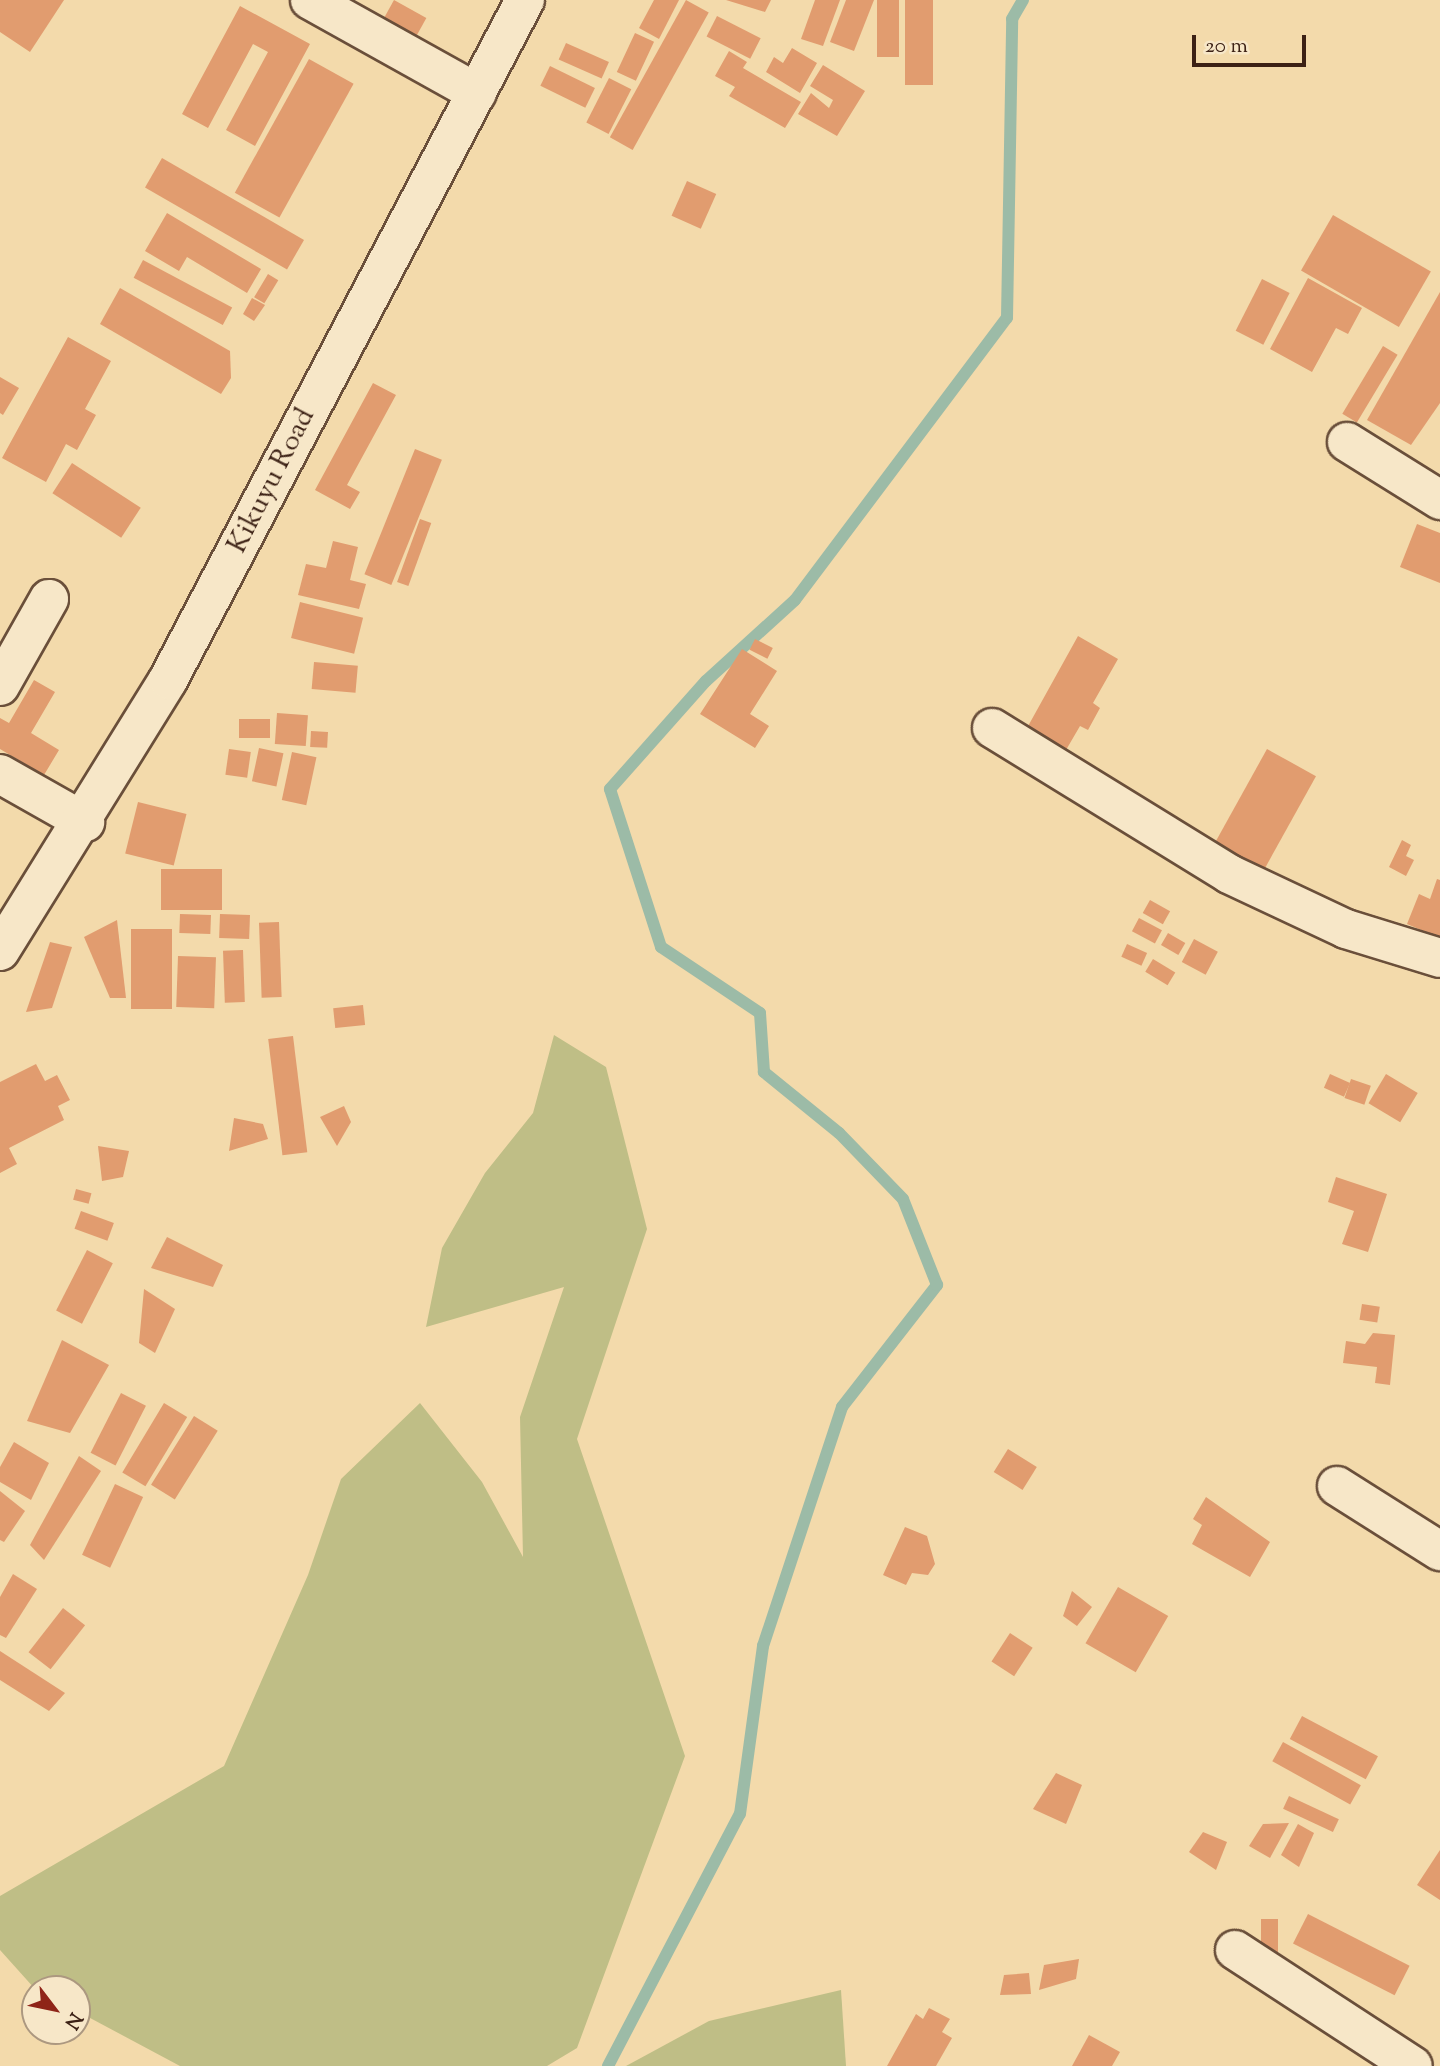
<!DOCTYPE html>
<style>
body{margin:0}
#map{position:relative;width:1440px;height:2066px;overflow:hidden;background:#f3daab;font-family:"Sorts Mill Goudy",serif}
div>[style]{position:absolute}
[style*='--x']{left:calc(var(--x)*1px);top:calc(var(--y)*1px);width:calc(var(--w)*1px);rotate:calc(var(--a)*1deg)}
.green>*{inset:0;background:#bfbe86}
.stream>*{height:12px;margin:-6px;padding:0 6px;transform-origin:6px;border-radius:6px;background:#9cbba7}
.building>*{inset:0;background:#e19c6f;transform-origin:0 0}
.roads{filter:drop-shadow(2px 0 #6a4f3a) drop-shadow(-2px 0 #6a4f3a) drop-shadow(0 2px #6a4f3a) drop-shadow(0 -2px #6a4f3a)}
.minor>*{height:38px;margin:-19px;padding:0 19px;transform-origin:19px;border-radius:19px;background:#f7e7c8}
.secondary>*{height:38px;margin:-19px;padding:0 19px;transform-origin:19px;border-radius:19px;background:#f7e7c8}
span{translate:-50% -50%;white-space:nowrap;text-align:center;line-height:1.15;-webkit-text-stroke:5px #f7e7c8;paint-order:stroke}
.street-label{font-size:28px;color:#3c2115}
.north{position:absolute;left:21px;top:1975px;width:70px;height:70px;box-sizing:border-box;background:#f7e7c8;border:2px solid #ac9880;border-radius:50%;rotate:122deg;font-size:19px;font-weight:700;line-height:28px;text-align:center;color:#3c2115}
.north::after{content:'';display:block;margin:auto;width:24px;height:32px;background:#8f2418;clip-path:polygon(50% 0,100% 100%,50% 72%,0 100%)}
.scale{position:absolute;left:1192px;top:35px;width:114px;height:32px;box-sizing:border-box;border:4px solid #3c2115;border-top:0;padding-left:9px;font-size:21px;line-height:24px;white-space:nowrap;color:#3c2115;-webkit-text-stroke:5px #f7e7c8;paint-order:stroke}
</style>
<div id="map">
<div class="green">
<i style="clip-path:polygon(554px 1035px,606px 1067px,647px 1229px,577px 1439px,685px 1756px,577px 2048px,547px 2066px,180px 2066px,77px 2011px,77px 1989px,35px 1989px,0 1950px,0 1896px,224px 1766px,308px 1575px,341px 1479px,420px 1403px,482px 1482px,523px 1557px,520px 1417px,564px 1287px,426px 1327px,442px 1248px,485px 1173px,533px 1113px)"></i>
<i style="clip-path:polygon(841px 1990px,846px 2066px,626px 2066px,709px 2021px)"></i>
</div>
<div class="stream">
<i style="--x:608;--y:2066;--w:284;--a:-62.4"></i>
<i style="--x:740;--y:1814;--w:170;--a:-82.2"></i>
<i style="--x:763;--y:1646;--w:252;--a:-71.7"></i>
<i style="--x:842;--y:1407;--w:155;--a:-52.1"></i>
<i style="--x:937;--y:1285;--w:92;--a:-111.6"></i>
<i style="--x:903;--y:1199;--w:92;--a:-134.1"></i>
<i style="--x:839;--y:1133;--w:97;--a:-140.9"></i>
<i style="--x:764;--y:1072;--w:59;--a:-93.9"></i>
<i style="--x:760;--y:1013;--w:119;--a:-146.3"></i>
<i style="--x:661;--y:947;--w:166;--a:-107.9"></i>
<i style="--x:610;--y:789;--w:144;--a:-48.4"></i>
<i style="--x:706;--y:681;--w:120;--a:-42.3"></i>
<i style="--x:795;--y:600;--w:353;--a:-53.1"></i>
<i style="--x:1007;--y:318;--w:299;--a:-89"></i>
<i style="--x:1012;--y:19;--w:22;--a:-60"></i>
</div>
<div class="building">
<i style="clip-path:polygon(0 0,64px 0,30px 52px,0 32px)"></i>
<i style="left:394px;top:0;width:37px;height:32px;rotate:29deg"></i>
<i style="clip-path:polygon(654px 0,679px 0,659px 39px,639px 28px)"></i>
<i style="left:686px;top:0;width:26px;height:157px;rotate:29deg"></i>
<i style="clip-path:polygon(726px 0,771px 0,765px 12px)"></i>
<i style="clip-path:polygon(815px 0,840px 0,823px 46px,801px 39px)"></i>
<i style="clip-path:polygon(846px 0,874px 0,854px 51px,830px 42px)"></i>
<i style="left:877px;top:0;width:22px;height:57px"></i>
<i style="left:905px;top:0;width:28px;height:85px"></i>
<i style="clip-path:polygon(240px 6px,310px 44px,255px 146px,226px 130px,268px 52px,253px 44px,208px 128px,182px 114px)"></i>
<i style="left:717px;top:16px;width:49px;height:23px;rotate:27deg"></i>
<i style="left:635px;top:33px;width:21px;height:43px;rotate:25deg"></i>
<i style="left:566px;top:43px;width:47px;height:18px;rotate:24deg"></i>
<i style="clip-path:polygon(792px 48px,817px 63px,800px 93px,766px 72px,774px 57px,783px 63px)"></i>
<i style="clip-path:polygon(729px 51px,747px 62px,743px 68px,801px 102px,785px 128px,729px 96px,735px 87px,715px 76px)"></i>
<i style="left:309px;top:59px;width:51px;height:153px;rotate:29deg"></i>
<i style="clip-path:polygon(823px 65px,865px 91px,837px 136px,798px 114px,811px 93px,829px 108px,833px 100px,810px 86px)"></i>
<i style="left:550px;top:66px;width:50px;height:22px;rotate:26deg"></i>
<i style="left:609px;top:78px;width:25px;height:50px;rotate:27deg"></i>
<i style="left:162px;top:158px;width:164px;height:34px;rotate:30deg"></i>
<i style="left:687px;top:181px;width:32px;height:38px;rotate:24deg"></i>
<i style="clip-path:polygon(167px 213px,261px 269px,247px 293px,187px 257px,179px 271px,145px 251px)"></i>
<i style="left:1333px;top:215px;width:113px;height:64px;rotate:30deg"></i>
<i style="left:143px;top:260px;width:101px;height:20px;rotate:28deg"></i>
<i style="left:268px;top:274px;width:12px;height:27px;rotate:31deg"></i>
<i style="clip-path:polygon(1308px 278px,1362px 308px,1348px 334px,1336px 328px,1312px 372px,1270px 349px)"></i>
<i style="left:1262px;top:279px;width:31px;height:58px;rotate:27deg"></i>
<i style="clip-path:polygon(120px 288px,230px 351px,231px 378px,221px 394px,100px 324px)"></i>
<i style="clip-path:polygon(1440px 292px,1440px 403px,1411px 445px,1367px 420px)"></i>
<i style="clip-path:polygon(252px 298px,265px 305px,254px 321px,243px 314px)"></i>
<i style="clip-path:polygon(68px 337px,111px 361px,85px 409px,96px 415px,77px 450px,66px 444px,46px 482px,2px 458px)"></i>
<i style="left:1383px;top:346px;width:17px;height:79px;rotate:31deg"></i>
<i style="clip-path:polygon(0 377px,19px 388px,3px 415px,0 413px)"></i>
<i style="clip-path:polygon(373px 383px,396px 395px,347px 485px,360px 492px,350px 509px,315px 490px)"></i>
<i style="left:415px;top:449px;width:29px;height:135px;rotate:22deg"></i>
<i style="left:72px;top:463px;width:82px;height:36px;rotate:33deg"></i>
<i style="left:420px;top:519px;width:12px;height:67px;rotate:20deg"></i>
<i style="clip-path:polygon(1417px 524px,1440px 533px,1440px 583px,1400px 567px)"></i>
<i style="clip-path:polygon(333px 541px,358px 547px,350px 580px,366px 584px,359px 609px,298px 595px,306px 564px,326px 568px)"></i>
<i style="left:300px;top:602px;width:65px;height:37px;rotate:14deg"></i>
<i style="clip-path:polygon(1078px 636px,1118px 659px,1093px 703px,1100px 708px,1088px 730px,1080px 726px,1066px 750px,1027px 728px)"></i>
<i style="left:755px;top:639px;width:20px;height:12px;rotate:27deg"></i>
<i style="clip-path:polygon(742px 649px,777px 671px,750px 714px,769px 726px,755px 748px,700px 714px)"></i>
<i style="left:314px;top:662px;width:44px;height:27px;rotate:5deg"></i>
<i style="clip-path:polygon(34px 680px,55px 692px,31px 733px,59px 750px,44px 775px,0 749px,0 718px,9px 723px)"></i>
<i style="left:277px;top:713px;width:31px;height:31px;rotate:4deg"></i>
<i style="left:239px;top:719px;width:31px;height:19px"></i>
<i style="left:311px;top:731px;width:17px;height:16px;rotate:3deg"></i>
<i style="left:259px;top:748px;width:25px;height:34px;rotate:12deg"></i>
<i style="left:229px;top:749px;width:22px;height:26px;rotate:8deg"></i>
<i style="left:1267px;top:749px;width:56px;height:119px;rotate:29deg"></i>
<i style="left:292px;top:752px;width:25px;height:49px;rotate:12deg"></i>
<i style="left:138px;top:802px;width:50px;height:53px;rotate:14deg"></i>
<i style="clip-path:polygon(1402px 840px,1411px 845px,1406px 856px,1414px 860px,1406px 876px,1389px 867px)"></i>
<i style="left:161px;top:869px;width:61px;height:41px"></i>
<i style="clip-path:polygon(1437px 879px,1440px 880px,1440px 938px,1407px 924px,1419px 894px,1430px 899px)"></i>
<i style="left:1150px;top:900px;width:23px;height:15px;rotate:29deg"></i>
<i style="left:180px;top:914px;width:31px;height:19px;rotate:2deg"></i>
<i style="left:220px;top:914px;width:30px;height:24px;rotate:2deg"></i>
<i style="left:1139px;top:918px;width:26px;height:15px;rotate:28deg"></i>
<i style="clip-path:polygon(117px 920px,126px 998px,110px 998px,84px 937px)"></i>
<i style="left:279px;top:922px;width:75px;height:20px;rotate:88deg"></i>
<i style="left:131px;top:929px;width:41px;height:80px"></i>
<i style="left:1168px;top:933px;width:20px;height:14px;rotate:30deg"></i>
<i style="left:1194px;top:939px;width:27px;height:26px;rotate:28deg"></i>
<i style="clip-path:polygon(50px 942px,72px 947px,52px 1008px,26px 1012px)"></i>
<i style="left:1127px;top:944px;width:22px;height:14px;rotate:24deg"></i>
<i style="left:243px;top:950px;width:52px;height:20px;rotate:88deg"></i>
<i style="left:178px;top:956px;width:38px;height:51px;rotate:2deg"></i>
<i style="left:1153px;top:959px;width:26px;height:15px;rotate:31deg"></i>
<i style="left:363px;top:1005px;width:20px;height:30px;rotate:84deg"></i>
<i style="left:293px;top:1036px;width:117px;height:25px;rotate:83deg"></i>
<i style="clip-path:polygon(36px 1064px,45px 1081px,57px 1075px,70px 1100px,58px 1106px,64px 1120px,9px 1148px,17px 1164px,0 1173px,0 1082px)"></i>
<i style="left:1330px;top:1074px;width:22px;height:15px;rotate:24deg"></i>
<i style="left:1386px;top:1074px;width:37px;height:34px;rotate:31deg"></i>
<i style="left:1351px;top:1079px;width:21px;height:20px;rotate:19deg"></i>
<i style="clip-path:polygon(344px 1106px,351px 1122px,337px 1146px,320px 1117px)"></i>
<i style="clip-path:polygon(234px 1118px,263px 1124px,268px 1139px,229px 1151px)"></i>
<i style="clip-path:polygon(98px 1146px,129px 1151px,123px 1177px,102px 1181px)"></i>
<i style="clip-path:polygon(1336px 1177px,1387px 1194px,1368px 1252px,1342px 1244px,1354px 1211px,1328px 1202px)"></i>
<i style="left:76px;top:1189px;width:16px;height:11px;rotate:15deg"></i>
<i style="left:81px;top:1211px;width:35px;height:19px;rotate:20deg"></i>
<i style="clip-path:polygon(167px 1237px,223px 1265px,213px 1287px,151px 1268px)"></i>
<i style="left:87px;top:1250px;width:29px;height:68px;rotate:27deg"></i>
<i style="clip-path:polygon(144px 1289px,175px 1309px,155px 1353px,139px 1343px)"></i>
<i style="left:1362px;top:1304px;width:18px;height:16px;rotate:9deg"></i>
<i style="clip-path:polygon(1373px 1333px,1395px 1335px,1390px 1385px,1375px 1383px,1377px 1367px,1343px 1363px,1346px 1341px,1365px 1344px)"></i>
<i style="clip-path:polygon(62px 1340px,109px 1365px,70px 1433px,27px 1421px)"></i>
<i style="left:121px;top:1393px;width:28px;height:67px;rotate:27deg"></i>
<i style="left:164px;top:1403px;width:27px;height:81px;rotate:31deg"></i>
<i style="left:194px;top:1416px;width:28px;height:81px;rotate:32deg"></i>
<i style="clip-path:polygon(14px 1442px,49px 1463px,31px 1500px,0 1482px,0 1467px)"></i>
<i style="left:1008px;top:1449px;width:34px;height:27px;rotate:32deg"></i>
<i style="clip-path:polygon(79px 1456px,101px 1471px,44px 1560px,30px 1545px)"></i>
<i style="left:115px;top:1484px;width:31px;height:78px;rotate:25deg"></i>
<i style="clip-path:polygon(0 1491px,25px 1511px,4px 1542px,0 1540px)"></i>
<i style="clip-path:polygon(1206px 1497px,1270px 1542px,1250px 1577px,1192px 1544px,1202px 1525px,1193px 1519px)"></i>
<i style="clip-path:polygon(905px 1527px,927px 1536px,935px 1564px,928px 1575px,912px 1573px,906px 1585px,883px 1575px)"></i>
<i style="clip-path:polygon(13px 1574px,37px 1589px,6px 1638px,0 1635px,0 1597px)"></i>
<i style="left:1118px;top:1587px;width:58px;height:65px;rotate:30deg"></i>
<i style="clip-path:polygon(1072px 1591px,1092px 1607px,1077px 1626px,1063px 1616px)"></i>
<i style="left:63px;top:1608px;width:28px;height:56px;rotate:38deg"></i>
<i style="left:1010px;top:1633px;width:27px;height:34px;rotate:33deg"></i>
<i style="clip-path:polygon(0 1651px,65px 1693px,49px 1711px,0 1680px)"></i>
<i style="left:1302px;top:1716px;width:86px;height:26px;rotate:28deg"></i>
<i style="left:1283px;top:1742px;width:89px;height:22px;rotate:29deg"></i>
<i style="clip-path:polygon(1056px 1773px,1082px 1785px,1066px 1824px,1033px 1809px)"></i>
<i style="left:1289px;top:1796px;width:55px;height:14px;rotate:25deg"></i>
<i style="clip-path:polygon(1289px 1823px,1270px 1858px,1249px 1846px,1263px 1824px)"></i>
<i style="clip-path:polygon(1298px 1824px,1314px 1833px,1299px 1867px,1281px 1855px)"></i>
<i style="clip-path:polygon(1203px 1832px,1227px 1842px,1216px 1870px,1189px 1852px)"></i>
<i style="clip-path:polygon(1440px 1850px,1440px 1900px,1417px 1885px)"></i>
<i style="left:1308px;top:1914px;width:114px;height:33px;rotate:27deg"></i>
<i style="clip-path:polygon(1261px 1919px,1278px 1919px,1278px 1960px,1261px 1948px)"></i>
<i style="clip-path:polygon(1079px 1959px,1076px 1979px,1039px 1990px,1044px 1965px)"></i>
<i style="clip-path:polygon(1029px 1973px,1031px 1994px,1000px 1995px,1004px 1975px)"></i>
<i style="clip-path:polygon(929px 2008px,950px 2019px,942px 2032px,952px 2038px,936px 2066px,887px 2066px,916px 2014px,923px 2019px)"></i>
<i style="clip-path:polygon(1089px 2035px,1120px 2052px,1112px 2066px,1072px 2066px)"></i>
</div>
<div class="roads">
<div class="minor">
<i style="--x:310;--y:0;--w:191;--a:29.1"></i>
<i style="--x:1347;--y:442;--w:110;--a:31.9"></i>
<i style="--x:0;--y:686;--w:100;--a:-60.6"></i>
<i style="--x:992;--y:728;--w:278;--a:31.6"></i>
<i style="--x:1229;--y:874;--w:129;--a:25.2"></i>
<i style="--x:1346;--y:929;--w:98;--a:17.1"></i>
<i style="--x:0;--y:774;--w:98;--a:29.5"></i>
<i style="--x:1337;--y:1486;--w:122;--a:32.3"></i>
<i style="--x:1235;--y:1950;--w:212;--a:33.1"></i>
</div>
<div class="secondary">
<i style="--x:0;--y:951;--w:319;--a:-58.2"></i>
<i style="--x:168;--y:680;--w:768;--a:-62.3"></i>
</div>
</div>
<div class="street-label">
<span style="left:272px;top:481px;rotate:-63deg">Kikuyu Road</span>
</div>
<div class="north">N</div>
<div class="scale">20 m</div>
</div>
